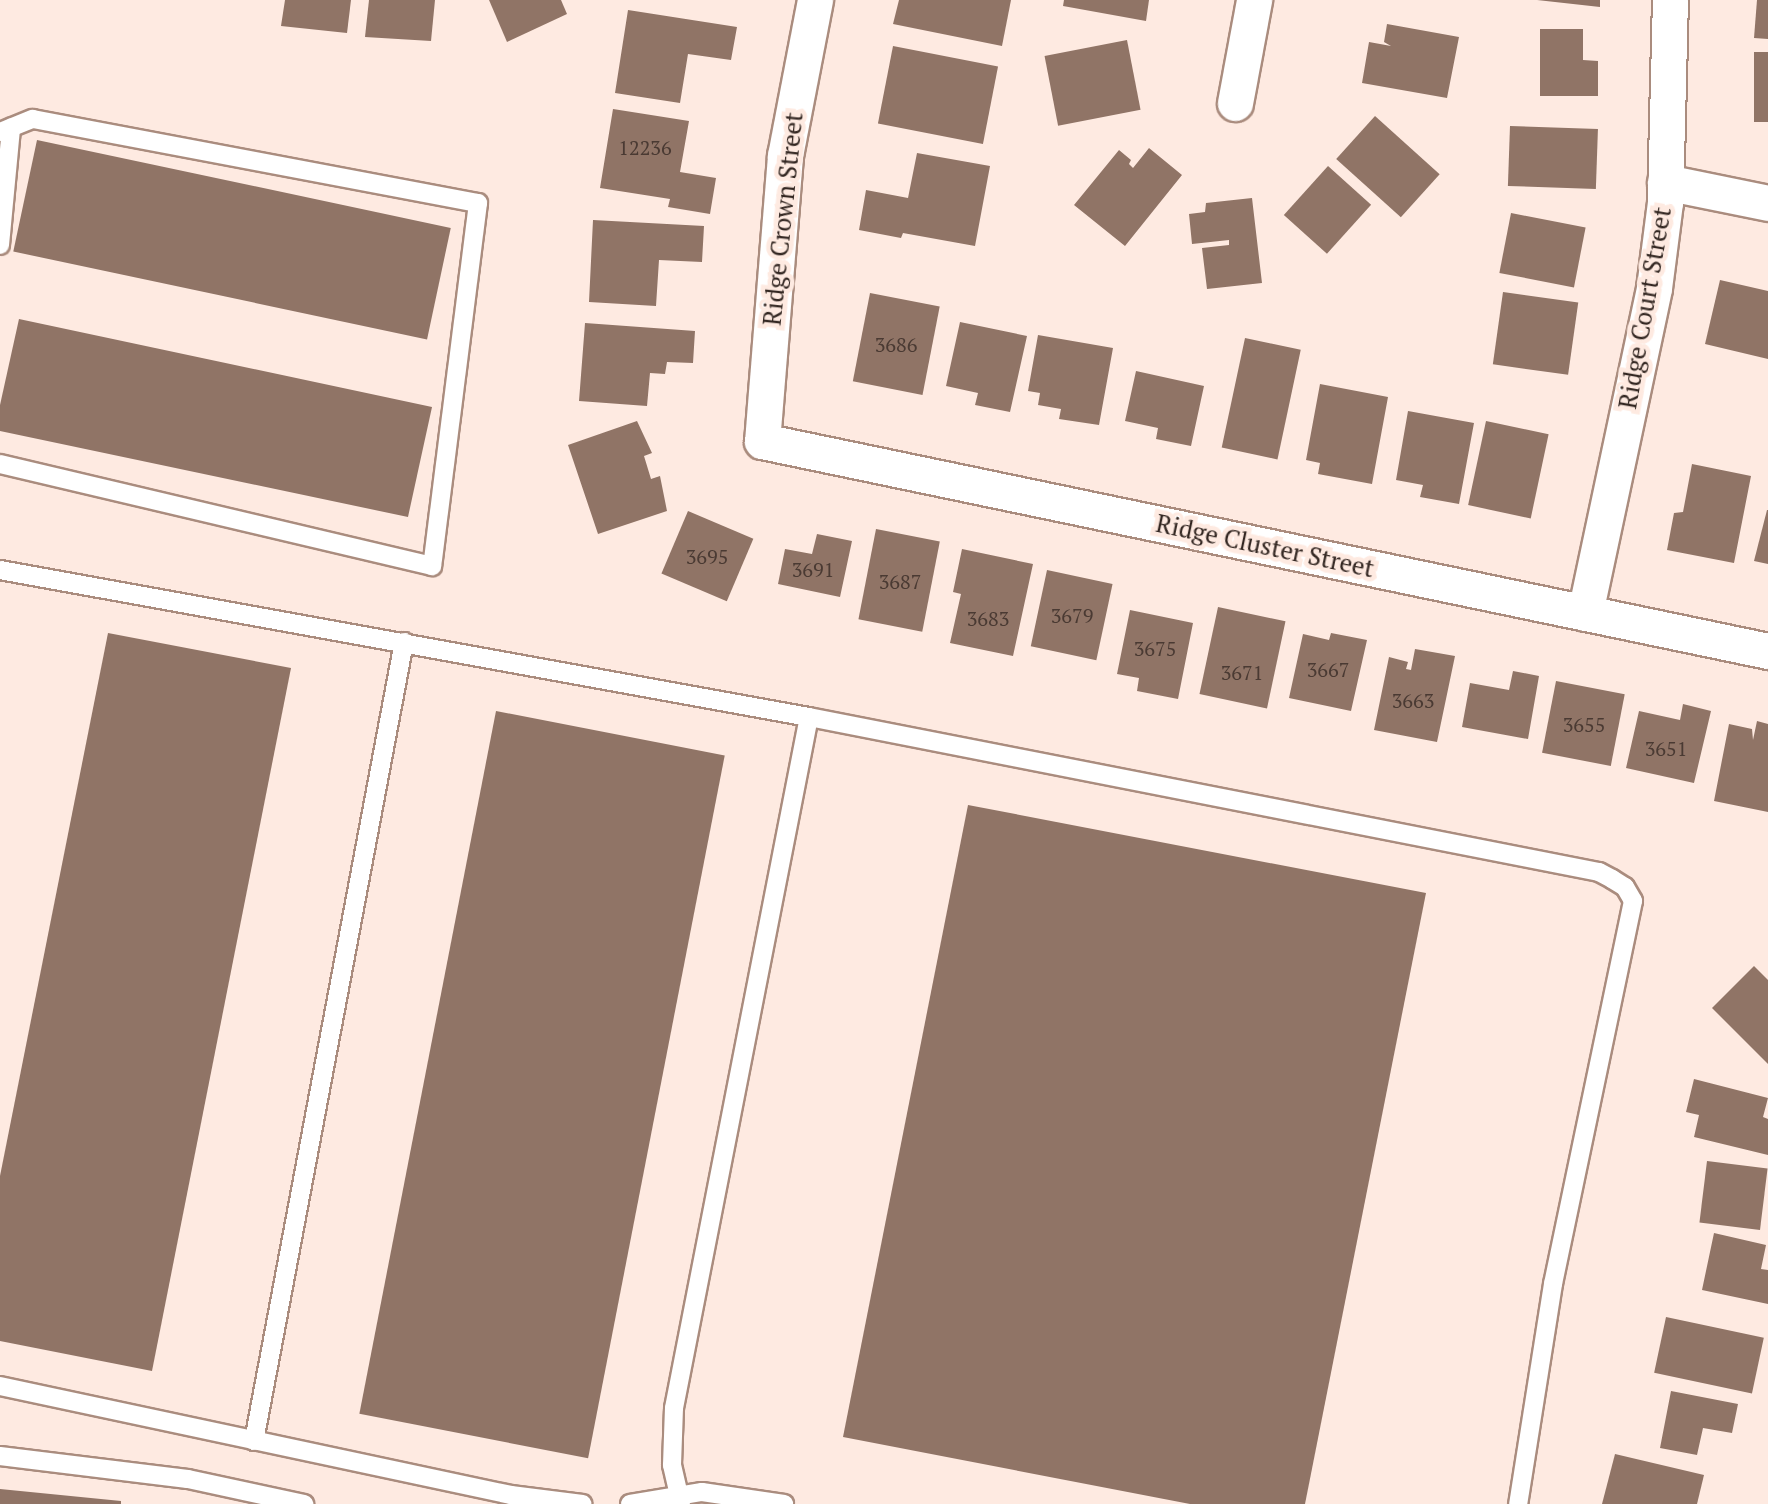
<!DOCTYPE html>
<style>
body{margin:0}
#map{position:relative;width:1768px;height:1504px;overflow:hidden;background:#feeae1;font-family:"PT Serif",serif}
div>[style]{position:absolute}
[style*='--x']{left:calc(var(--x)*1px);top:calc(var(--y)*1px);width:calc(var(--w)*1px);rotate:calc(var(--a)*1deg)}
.building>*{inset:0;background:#907466;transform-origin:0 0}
.roads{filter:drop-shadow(2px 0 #aa8c7e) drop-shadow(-2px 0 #aa8c7e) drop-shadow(0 2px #aa8c7e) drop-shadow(0 -2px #aa8c7e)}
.lane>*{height:18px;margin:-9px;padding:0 9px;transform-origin:9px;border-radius:9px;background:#fff}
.street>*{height:35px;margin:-17.5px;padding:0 17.5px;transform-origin:17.5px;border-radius:17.5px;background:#fff}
span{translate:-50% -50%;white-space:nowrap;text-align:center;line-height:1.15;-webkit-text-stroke:9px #feeae1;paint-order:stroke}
.number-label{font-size:20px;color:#4a3a33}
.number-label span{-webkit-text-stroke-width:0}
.street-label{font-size:25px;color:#332722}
</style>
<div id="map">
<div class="building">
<i style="clip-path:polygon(285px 0,351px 0,347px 33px,281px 26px)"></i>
<i style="clip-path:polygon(369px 0,435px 0,431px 41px,365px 37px)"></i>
<i style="clip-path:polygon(489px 0,561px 0,567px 14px,507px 42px)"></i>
<i style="clip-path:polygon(899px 0,1011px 0,1002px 46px,893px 24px)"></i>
<i style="clip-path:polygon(1064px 0,1149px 0,1146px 21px,1063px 6px)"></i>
<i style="clip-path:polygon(1537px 0,1600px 0,1600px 7px)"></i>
<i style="clip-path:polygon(1757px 0,1768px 0,1768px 39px,1754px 38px)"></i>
<i style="clip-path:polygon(628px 10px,737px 27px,731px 60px,688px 54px,680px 103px,615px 93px)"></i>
<i style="clip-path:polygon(1387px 24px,1459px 37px,1447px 98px,1362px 83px,1369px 42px,1391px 46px,1384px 42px)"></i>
<i style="clip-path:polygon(1540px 29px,1583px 29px,1583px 60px,1598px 61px,1598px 96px,1540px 96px)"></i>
<i style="left:1127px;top:40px;width:71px;height:84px;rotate:79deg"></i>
<i style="left:893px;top:46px;width:107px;height:79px;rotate:11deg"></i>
<i style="left:1754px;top:52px;width:14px;height:70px"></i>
<i style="clip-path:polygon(613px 109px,689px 121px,680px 172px,716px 178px,710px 214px,668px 207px,670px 199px,600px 188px)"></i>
<i style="left:1375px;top:116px;width:87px;height:58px;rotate:42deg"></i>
<i style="left:1510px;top:126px;width:88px;height:60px;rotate:2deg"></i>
<i style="left:37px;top:140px;width:423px;height:114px;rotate:12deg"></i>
<i style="clip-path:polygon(1149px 148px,1182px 175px,1125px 246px,1074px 205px,1119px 150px,1131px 160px,1129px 164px,1133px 168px)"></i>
<i style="clip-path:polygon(917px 153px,990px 166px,975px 246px,903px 233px,901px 238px,859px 230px,866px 190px,908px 198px)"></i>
<i style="left:1328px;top:166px;width:58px;height:66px;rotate:42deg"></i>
<i style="clip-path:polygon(1252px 198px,1262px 283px,1207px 289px,1202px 248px,1229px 245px,1229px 240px,1192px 244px,1189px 214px,1205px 212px,1206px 203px)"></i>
<i style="left:1511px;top:213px;width:76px;height:61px;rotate:11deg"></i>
<i style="clip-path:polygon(593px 220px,704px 226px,702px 262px,659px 260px,656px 306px,589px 302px)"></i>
<i style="clip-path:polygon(1720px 280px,1768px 291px,1768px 359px,1705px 344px)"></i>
<i style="left:1503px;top:292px;width:76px;height:73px;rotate:8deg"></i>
<i style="left:870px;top:293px;width:71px;height:90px;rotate:11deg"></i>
<i style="clip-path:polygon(19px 319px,432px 407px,408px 517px,0 431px,0 405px)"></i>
<i style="clip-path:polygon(960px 322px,1027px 336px,1010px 412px,975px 405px,978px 393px,946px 386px)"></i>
<i style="clip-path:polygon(585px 323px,695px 331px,693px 363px,667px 362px,665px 374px,650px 373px,647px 406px,579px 401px)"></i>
<i style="clip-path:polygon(1038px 335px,1113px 348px,1099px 425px,1059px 419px,1061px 409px,1038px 405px,1040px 393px,1028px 391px)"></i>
<i style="left:1245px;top:338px;width:57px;height:112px;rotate:12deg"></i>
<i style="clip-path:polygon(1136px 371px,1204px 386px,1191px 446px,1156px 439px,1158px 428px,1125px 421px)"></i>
<i style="clip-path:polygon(1320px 384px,1388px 397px,1372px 484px,1318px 474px,1320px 463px,1306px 460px)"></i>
<i style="clip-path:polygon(1408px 411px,1474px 423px,1459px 504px,1420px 497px,1423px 485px,1396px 480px)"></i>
<i style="clip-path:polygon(637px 421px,652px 453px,644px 456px,651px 479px,660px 476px,667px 511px,598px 534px,568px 445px)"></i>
<i style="left:1486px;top:421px;width:64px;height:86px;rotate:12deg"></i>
<i style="clip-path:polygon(1692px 464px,1751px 476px,1734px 563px,1667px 550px,1674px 513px,1683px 512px)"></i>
<i style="clip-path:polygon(1767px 510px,1768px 510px,1768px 564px,1754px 561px)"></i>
<i style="left:688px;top:511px;width:71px;height:68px;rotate:23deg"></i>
<i style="left:876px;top:529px;width:65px;height:92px;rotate:11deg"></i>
<i style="clip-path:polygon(817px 534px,852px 541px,840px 597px,778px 584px,785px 549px,812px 554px)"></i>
<i style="clip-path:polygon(962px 549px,1033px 564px,1013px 656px,950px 643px,961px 594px,953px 592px)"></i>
<i style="left:1047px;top:570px;width:67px;height:78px;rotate:12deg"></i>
<i style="left:1218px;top:607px;width:69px;height:89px;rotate:12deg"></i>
<i style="clip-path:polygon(1130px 610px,1193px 623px,1178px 699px,1137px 691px,1139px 678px,1117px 674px)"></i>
<i style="clip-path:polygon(108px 633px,291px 668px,152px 1371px,0 1341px,0 1176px)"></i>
<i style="clip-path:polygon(1331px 633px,1367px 640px,1351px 711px,1289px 698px,1303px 634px,1329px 640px)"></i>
<i style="clip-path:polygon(1415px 649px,1455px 656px,1437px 742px,1374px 730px,1389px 657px,1408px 662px,1406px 669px,1411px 670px)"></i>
<i style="clip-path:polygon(1513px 671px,1539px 676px,1528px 739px,1462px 727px,1470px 683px,1509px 690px)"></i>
<i style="left:1556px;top:681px;width:70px;height:73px;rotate:11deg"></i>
<i style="clip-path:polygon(1683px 704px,1711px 711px,1694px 783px,1626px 768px,1639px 711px,1680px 720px)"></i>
<i style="left:496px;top:711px;width:233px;height:716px;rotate:11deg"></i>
<i style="clip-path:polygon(1757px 721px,1768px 724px,1768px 812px,1714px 801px,1729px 724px,1752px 729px,1753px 740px)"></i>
<i style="clip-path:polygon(968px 805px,1426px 893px,1305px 1504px,1190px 1504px,843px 1437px)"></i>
<i style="clip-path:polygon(1754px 966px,1768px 980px,1768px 1064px,1712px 1008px)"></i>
<i style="clip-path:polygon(1694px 1079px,1768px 1098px,1763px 1117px,1768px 1119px,1768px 1155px,1694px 1137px,1699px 1115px,1686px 1112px)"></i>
<i style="left:1707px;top:1161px;width:61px;height:62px;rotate:7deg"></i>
<i style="clip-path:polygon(1714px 1233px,1766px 1245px,1761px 1269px,1768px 1270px,1768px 1304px,1702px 1290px)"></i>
<i style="left:1666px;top:1317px;width:100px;height:57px;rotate:12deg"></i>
<i style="clip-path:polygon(1671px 1391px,1738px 1404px,1732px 1433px,1703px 1428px,1697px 1455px,1660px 1448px)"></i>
<i style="clip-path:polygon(1615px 1454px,1704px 1475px,1697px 1504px,1602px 1504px)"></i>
<i style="clip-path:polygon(0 1489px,121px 1501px,121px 1504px,0 1504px)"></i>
</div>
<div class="roads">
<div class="lane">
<i style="--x:0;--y:132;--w:35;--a:-22"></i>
<i style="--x:33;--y:119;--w:453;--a:10.7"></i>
<i style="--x:478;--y:203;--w:366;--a:97.2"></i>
<i style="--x:432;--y:566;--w:444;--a:-166.7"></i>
<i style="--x:0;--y:245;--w:118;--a:-84.6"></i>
<i style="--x:0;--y:570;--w:822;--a:10.3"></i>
<i style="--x:809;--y:717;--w:805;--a:11.1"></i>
<i style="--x:1599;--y:872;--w:15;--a:28"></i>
<i style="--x:1612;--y:879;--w:15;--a:32"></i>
<i style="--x:1625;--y:887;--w:16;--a:60"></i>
<i style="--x:1633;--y:901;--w:391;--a:101.8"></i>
<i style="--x:1553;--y:1284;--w:223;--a:99"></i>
<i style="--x:0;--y:1386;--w:522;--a:12.04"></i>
<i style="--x:511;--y:1495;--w:72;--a:7.2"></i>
<i style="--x:254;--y:1441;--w:813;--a:-79.37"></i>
<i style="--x:0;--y:1456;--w:189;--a:7"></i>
<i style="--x:188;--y:1479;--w:119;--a:12.2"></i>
<i style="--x:630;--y:1504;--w:73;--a:-9.5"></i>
<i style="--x:702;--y:1492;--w:83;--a:8.3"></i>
<i style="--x:681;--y:1504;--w:40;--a:-103"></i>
<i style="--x:672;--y:1465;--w:57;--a:-88"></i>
<i style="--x:674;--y:1408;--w:704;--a:-78.95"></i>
</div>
<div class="street">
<i style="--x:815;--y:0;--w:159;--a:100.9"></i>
<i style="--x:785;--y:156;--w:286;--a:94.6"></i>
<i style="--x:762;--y:441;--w:1028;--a:11.79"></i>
<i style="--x:1235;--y:103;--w:105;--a:-79.5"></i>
<i style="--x:1665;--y:182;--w:105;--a:11.5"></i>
<i style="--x:1585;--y:613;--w:332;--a:-78"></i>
<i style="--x:1654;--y:288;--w:87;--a:-82.7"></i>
<i style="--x:1665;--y:202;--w:202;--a:-88.6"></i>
</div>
</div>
<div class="number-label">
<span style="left:645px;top:147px">12236</span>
<span style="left:896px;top:344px">3686</span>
<span style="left:707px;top:556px">3695</span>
<span style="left:813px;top:569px">3691</span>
<span style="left:900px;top:581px">3687</span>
<span style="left:1072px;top:615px">3679</span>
<span style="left:988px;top:618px">3683</span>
<span style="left:1155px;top:648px">3675</span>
<span style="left:1328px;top:669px">3667</span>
<span style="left:1242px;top:672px">3671</span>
<span style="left:1413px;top:700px">3663</span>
<span style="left:1584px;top:724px">3655</span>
<span style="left:1666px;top:748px">3651</span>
</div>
<div class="street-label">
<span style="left:783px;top:219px;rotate:-84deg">Ridge Crown Street</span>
<span style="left:1645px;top:308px;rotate:-80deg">Ridge Court Street</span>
<span style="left:1265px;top:546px;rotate:12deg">Ridge Cluster Street</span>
</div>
</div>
